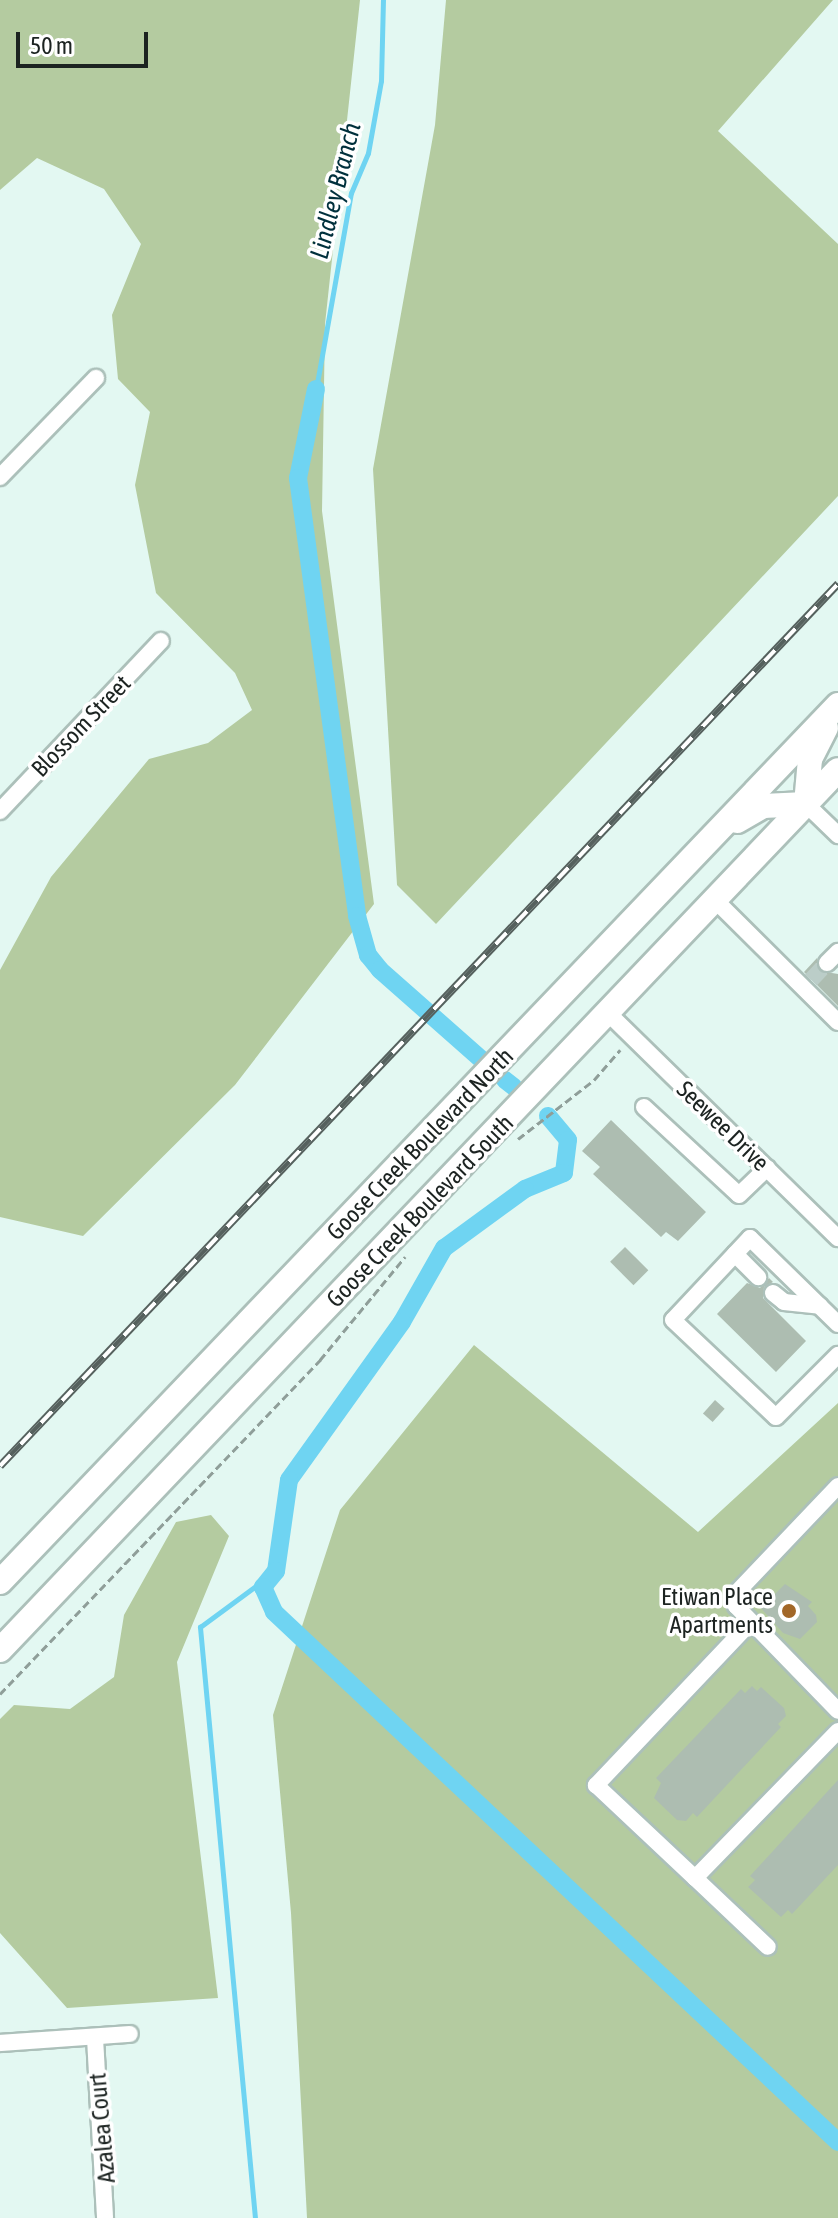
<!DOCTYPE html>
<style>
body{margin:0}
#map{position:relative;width:838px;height:2218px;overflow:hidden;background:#e3f8f2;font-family:"Asap Condensed",sans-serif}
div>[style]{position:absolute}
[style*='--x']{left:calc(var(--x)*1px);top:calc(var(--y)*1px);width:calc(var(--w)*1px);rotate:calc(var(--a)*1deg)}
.green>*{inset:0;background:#b4cba0}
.stream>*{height:5px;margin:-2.5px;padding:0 2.5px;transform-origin:2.5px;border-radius:2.5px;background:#6fd4f2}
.canal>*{height:18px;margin:-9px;padding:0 9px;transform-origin:9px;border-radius:9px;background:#6fd4f2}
.building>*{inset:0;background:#adbdb1;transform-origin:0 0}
.minor-tunnel>*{height:16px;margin-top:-8px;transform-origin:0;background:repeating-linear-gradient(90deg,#bbcdc8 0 16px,transparent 0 24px)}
.path>*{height:3px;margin-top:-1.5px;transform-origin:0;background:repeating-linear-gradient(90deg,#8f9e99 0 8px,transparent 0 12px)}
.roads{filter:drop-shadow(2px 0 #acc0ba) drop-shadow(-2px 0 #acc0ba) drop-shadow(0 2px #acc0ba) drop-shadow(0 -2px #acc0ba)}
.minor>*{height:16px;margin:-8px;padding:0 8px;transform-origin:8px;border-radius:8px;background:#fff}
.highway>*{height:24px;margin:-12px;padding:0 12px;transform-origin:12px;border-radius:12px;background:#fff}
.rail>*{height:8px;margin-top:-4px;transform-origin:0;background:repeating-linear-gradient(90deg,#fff 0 15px,#56615e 0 30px);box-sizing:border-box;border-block:2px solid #56615e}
.dots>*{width:22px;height:22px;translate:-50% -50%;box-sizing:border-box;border:4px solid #fff;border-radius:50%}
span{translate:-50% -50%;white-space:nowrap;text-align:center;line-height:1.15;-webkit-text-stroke:7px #fff;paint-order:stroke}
.street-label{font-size:24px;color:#1c2321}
.poi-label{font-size:24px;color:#1c2321}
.right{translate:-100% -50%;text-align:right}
.water-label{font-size:26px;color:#00303c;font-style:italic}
.scale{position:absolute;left:16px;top:32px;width:132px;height:36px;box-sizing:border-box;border:4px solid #1c2321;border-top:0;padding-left:10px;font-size:24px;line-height:28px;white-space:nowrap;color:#1c2321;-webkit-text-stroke:6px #fff;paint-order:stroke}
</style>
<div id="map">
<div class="green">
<i style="clip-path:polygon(0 0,360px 0,325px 324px,322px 511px,374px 904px,235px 1085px,83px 1236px,0 1217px,0 970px,51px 877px,149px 759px,208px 743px,252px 710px,235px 673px,156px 593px,135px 485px,150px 412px,118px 379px,112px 315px,141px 244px,104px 189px,37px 158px,0 190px)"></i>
<i style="clip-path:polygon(446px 0,833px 0,718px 131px,838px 244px,838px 496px,436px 924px,397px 885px,373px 469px,435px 125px)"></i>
<i style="clip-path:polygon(474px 1345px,698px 1532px,838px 1403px,838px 2218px,307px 2218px,291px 1913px,273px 1715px,340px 1510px)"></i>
<i style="clip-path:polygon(211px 1515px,229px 1536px,177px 1662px,218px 1998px,67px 2008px,0 1933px,0 1719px,14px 1705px,70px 1709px,114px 1677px,124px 1615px,176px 1522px)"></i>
</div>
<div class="stream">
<i style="--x:316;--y:389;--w:199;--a:-79.9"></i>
<i style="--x:351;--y:193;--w:43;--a:-67"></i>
<i style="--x:368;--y:153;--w:73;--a:-79.8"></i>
<i style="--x:381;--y:81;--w:81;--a:-88.6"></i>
<i style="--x:255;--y:2218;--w:594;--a:-95.32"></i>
<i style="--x:200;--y:1627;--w:94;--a:-36.4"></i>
</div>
<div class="canal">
<i style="--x:316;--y:389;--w:91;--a:101.4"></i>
<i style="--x:298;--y:478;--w:442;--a:82.3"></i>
<i style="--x:357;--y:916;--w:41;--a:74.2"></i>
<i style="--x:368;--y:955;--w:19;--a:51"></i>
<i style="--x:380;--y:970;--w:136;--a:41.4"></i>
<i style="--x:505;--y:1080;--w:11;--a:38"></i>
<i style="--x:548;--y:1116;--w:31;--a:50"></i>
<i style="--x:568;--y:1140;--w:33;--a:97"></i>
<i style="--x:564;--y:1173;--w:42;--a:157.7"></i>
<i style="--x:525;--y:1189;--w:100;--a:143.9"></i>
<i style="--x:444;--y:1248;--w:85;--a:119.6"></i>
<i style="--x:402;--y:1322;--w:194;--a:125.6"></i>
<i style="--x:289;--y:1480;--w:92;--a:98.1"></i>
<i style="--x:276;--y:1571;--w:21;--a:129"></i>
<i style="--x:263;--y:1587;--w:27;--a:66"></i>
<i style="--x:274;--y:1612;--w:774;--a:43.22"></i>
</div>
<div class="building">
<i style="clip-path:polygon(817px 958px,820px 971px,838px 974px,838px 1006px,804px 972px)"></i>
<i style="clip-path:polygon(611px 1120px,706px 1212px,678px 1241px,666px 1232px,661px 1237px,593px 1174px,600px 1167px,582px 1151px)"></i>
<i style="left:625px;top:1247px;width:33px;height:21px;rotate:45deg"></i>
<i style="clip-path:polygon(769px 1278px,773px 1282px,764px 1287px,763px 1298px,806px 1341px,776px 1372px,717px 1314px,747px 1283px,760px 1288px)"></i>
<i style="left:715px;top:1400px;width:13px;height:18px;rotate:42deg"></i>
<i style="clip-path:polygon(785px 1584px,812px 1602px,808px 1606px,816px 1615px,817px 1622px,800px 1639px,783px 1633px,761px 1608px)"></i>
<i style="clip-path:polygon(752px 1686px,757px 1691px,761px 1687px,784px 1708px,786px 1716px,778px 1724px,781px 1727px,697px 1817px,693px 1813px,686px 1821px,677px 1820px,654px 1798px,661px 1783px,656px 1778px,741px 1689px,745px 1693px)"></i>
<i style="clip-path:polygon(838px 1780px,838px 1865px,792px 1914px,788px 1910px,781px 1917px,748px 1887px,755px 1880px,750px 1876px)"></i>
</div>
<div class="minor-tunnel">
<i style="--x:811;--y:980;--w:23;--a:-47"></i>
</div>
<div class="path">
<i style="--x:518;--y:1139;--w:96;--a:-37.8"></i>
<i style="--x:594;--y:1080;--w:40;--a:-49"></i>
<i style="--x:0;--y:1694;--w:463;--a:-46.2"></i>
<i style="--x:320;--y:1360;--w:134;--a:-50.5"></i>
</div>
<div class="roads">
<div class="minor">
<i style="--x:0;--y:477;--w:138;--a:-45.9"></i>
<i style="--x:806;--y:804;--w:45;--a:44.1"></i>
<i style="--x:0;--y:811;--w:234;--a:-46.6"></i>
<i style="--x:715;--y:900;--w:173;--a:44.8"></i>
<i style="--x:827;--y:963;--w:16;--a:-45"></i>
<i style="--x:608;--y:1013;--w:322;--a:44.4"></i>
<i style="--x:644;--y:1107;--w:129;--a:42.8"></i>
<i style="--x:739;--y:1195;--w:39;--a:-44"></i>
<i style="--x:735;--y:1254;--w:33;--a:45"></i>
<i style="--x:773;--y:1293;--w:14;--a:39"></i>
<i style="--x:784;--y:1302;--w:36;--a:6"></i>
<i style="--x:838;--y:1324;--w:123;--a:-135.7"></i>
<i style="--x:750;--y:1238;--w:112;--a:133.2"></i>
<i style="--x:673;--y:1320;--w:141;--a:43.3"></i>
<i style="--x:776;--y:1417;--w:88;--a:-45"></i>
<i style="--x:838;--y:1486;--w:148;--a:133.6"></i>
<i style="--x:736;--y:1593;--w:13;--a:90"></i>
<i style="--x:736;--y:1606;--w:146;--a:45.8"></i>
<i style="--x:750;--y:1623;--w:224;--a:133.5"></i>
<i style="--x:596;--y:1785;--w:136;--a:43.2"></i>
<i style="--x:695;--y:1878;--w:205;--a:-45.8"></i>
<i style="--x:695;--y:1878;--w:100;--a:43.4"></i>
<i style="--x:95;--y:2038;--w:180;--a:86.8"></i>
<i style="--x:0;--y:2043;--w:130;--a:-4"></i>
</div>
<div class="highway">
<i style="--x:806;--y:804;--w:45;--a:-84.9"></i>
<i style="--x:810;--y:759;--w:35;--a:-63"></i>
<i style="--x:737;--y:821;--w:30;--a:-30"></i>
<i style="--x:763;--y:806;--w:43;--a:-2.7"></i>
<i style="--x:0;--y:1582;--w:1213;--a:-46.3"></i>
<i style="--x:0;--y:1650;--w:1215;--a:-46.4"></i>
</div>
</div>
<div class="rail">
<i style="--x:0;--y:1466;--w:1217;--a:-46.47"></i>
</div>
<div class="dots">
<i style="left:789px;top:1611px;background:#a26728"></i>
</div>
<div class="street-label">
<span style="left:81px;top:726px;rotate:-46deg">Blossom Street</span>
<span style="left:723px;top:1126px;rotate:44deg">Seewee Drive</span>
<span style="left:420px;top:1144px;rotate:-46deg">Goose Creek Boulevard North</span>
<span style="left:420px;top:1211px;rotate:-46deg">Goose Creek Boulevard South</span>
<span style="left:102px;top:2128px;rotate:-95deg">Azalea Court</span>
</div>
<div class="poi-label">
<span class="right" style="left:773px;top:1611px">Etiwan Place<br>Apartments</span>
</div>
<div class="water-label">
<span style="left:336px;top:191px;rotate:-76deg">Lindley Branch</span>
</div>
<div class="scale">50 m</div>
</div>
